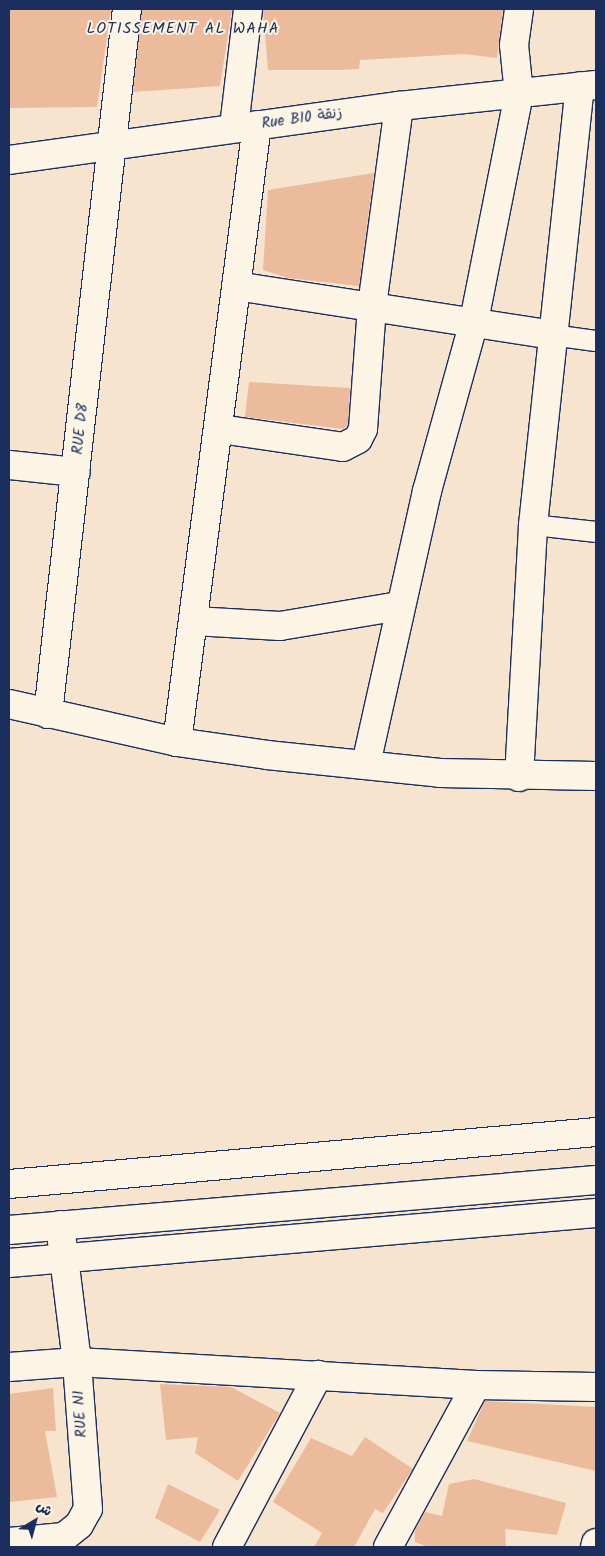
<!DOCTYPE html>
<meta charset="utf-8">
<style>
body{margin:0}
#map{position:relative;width:605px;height:1556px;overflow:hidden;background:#f7e4cf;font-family:Kalam,"Playpen Sans Arabic",sans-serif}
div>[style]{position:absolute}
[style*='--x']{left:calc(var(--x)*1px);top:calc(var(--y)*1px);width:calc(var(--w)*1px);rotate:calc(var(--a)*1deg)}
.building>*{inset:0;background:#ebbb9b}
.roads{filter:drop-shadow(1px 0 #1b2f5e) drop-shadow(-1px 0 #1b2f5e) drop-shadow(0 1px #1b2f5e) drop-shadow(0 -1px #1b2f5e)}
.pedestrian>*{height:20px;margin:-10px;padding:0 10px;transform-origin:10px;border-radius:10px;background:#fcf5e5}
.minor>*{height:28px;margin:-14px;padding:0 14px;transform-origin:14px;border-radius:14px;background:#fcf5e5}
.primary>*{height:28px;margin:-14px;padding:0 14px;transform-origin:14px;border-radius:14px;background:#fcf5e5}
span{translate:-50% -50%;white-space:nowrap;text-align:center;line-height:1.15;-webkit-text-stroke:4px #fcf5e5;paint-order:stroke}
.street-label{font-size:15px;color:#1b2f5e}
.neighbourhood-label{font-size:16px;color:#1b2f5e;letter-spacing:1px}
.frame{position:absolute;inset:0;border:10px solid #1b2f5e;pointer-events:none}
.north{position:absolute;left:10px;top:1496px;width:50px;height:50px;-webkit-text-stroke:4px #fcf5e5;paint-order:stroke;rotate:37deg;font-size:14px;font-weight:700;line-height:20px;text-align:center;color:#1b2f5e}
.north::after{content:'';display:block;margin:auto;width:18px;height:22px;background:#1b2f5e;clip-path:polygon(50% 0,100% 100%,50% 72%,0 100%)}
</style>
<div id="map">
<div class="building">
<i style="clip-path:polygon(9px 9px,111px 9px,97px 107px,9px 108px)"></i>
<i style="clip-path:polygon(142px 9px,232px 9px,220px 86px,133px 92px)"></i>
<i style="clip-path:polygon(263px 9px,503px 9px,497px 58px,464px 54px,360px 60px,359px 69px,340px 70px,268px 70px)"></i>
<i style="clip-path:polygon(374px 173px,359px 286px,288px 278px,263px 270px,268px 190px)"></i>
<i style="clip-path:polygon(249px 382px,350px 388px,348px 425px,343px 429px,245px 417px)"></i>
<i style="clip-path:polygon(160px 1384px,231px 1387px,280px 1413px,238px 1481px,195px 1453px,198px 1437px,166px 1440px)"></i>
<i style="clip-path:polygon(53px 1388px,56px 1431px,45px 1431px,57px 1497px,9px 1502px,9px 1394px)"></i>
<i style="clip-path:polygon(485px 1401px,596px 1407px,596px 1471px,467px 1441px)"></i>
<i style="clip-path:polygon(365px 1437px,413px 1469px,383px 1513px,375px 1509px,354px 1547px,314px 1547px,322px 1533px,273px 1502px,311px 1438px,352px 1456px)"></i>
<i style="clip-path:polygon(474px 1479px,566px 1503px,557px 1535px,505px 1529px,506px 1547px,428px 1547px,415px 1542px,415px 1531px,425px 1512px,442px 1516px,449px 1484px)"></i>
<i style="clip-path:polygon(168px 1484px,220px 1510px,200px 1542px,155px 1518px)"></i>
</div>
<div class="roads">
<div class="pedestrian">
<i style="--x:552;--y:335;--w:44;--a:7.8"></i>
<i style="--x:533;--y:525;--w:63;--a:6.3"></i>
</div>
<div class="minor">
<i style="--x:234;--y:127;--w:119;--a:-83.2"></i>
<i style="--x:9;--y:160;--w:394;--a:-7.9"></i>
<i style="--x:399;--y:106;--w:198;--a:-6.1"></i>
<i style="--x:236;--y:286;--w:320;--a:8.8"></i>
<i style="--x:220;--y:429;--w:124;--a:8.3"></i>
<i style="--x:343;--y:447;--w:17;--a:-28"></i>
<i style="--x:358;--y:439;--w:11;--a:-63"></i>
<i style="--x:363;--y:429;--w:123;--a:-85.8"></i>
<i style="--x:372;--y:306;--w:202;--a:-82.3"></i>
<i style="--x:9;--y:465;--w:67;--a:6"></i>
<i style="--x:194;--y:621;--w:86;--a:3.3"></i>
<i style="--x:280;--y:626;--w:122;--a:-9.5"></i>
<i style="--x:9;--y:704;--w:172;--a:12.7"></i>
<i style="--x:177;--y:742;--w:91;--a:8.2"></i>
<i style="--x:267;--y:755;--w:174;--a:5.9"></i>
<i style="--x:440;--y:773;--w:156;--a:1.1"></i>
<i style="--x:48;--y:714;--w:709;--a:-83.61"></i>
<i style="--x:177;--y:742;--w:622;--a:-82.61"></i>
<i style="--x:366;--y:764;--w:280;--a:-77.4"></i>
<i style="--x:427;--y:491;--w:176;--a:-74.5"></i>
<i style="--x:474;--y:321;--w:231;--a:-78.8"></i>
<i style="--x:519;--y:94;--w:49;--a:-95.8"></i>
<i style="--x:514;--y:45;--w:36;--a:-82"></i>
<i style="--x:519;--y:777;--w:252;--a:-86.8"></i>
<i style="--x:533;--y:525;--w:441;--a:-83.9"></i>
<i style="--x:9;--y:1184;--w:589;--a:-5.06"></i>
<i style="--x:9;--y:1367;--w:68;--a:-4.2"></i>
<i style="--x:77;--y:1362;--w:400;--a:3.3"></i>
<i style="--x:476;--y:1385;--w:120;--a:1"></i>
<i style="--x:9;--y:1542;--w:55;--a:-5.2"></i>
<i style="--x:64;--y:1537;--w:19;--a:-39"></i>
<i style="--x:79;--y:1525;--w:18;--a:-61"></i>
<i style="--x:88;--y:1509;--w:147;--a:-94.3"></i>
<i style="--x:77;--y:1362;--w:138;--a:-97.1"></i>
<i style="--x:227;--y:1547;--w:195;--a:-62.1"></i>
<i style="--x:388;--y:1547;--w:184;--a:-61.5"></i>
<i style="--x:595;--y:1547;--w:4;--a:-76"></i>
</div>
<div class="primary">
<i style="--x:9;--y:1230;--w:589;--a:-4.87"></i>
<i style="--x:9;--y:1263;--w:589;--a:-4.87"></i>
</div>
</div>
<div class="street-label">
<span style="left:302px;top:119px;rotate:-8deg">Rue B10 زنقة</span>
<span style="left:81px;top:429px;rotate:-84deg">RUE D8</span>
<span style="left:81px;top:1414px;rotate:-94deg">RUE N1</span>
</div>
<div class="neighbourhood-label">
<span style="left:183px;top:29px">LOTISSEMENT AL WAHA</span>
</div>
<div class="frame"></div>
<div class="north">ش</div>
</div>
